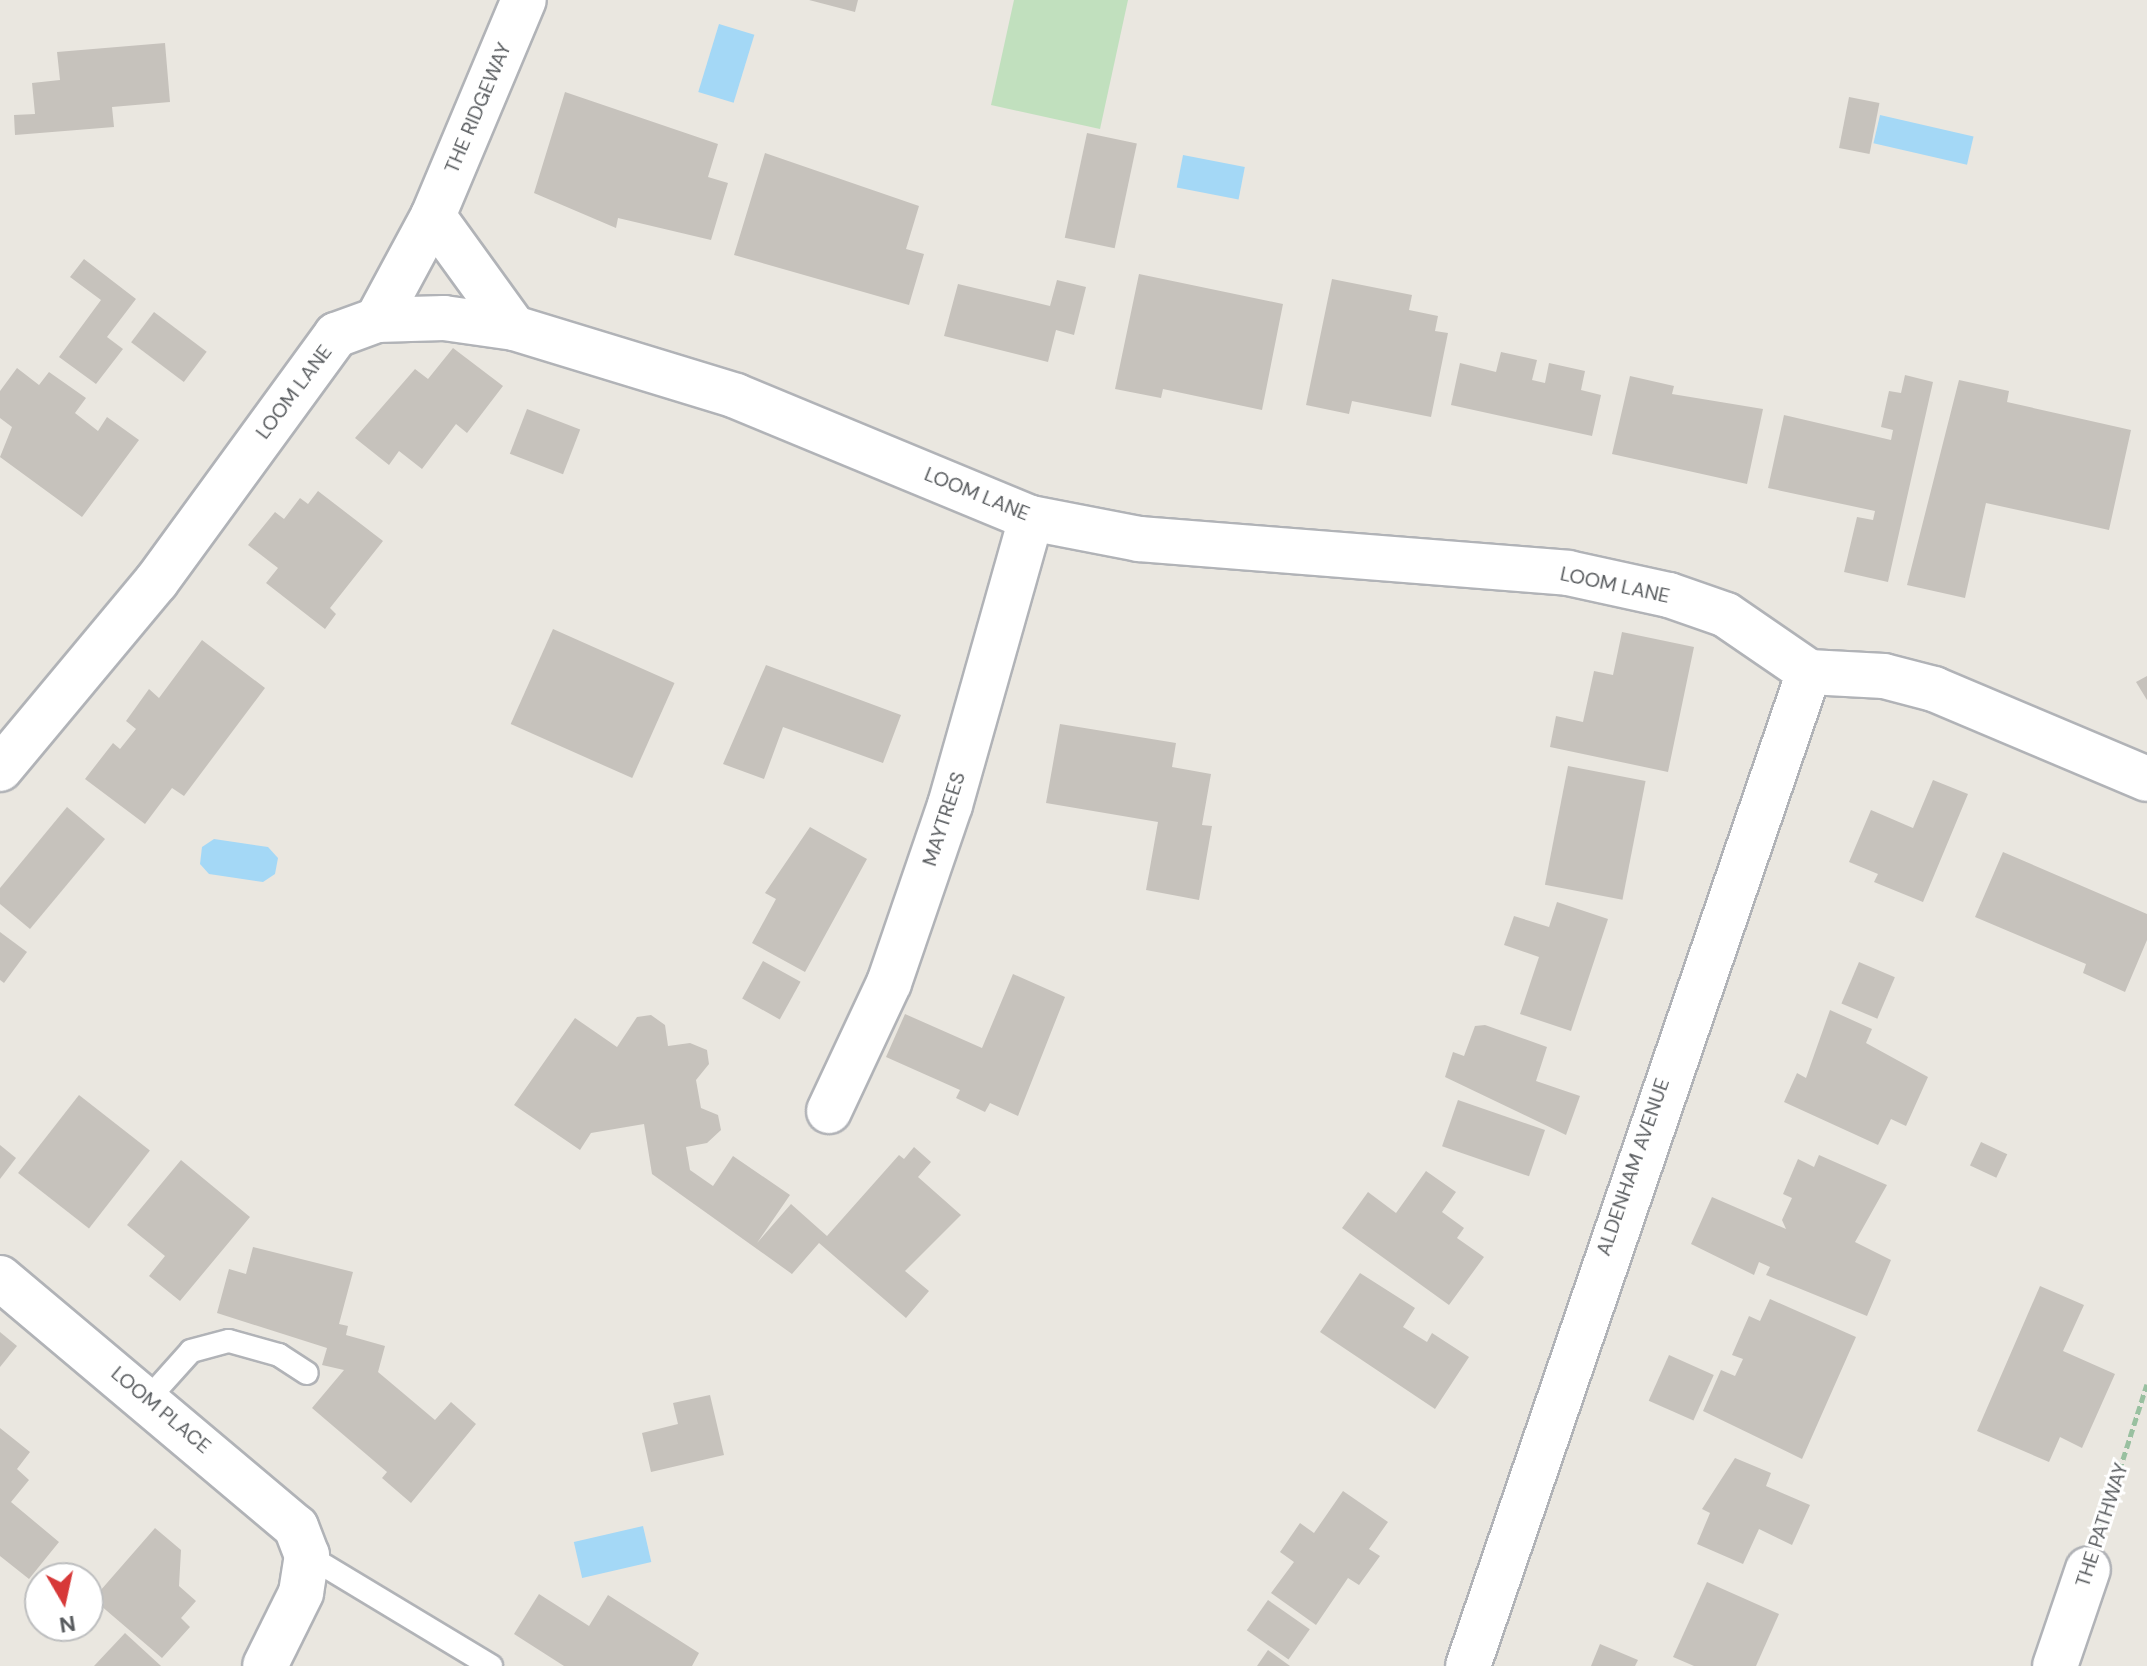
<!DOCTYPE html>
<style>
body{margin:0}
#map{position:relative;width:2147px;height:1666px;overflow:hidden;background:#eae7e0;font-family:"DM Sans",sans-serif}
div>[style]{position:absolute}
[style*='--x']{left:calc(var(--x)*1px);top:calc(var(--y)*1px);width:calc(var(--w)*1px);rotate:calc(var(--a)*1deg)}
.green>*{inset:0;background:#c1e0be}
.water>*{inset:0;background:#a4d8f6;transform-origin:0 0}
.building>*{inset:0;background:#c6c2bc;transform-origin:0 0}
.path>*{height:5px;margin-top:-2.5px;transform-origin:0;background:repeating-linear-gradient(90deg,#99c0a0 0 8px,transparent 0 12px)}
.roads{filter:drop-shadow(2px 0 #b1b3b7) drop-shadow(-2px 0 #b1b3b7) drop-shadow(0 2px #b1b3b7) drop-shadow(0 -2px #b1b3b7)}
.lane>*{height:22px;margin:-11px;padding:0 11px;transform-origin:11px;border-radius:11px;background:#fff}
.street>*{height:44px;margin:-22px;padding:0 22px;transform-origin:22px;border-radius:22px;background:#fff}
span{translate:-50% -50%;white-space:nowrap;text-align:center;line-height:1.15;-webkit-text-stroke:6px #fff;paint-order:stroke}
.street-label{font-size:20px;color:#595c5f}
.north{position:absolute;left:24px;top:1562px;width:80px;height:80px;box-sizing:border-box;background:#fff;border:2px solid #bdbebf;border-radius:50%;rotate:171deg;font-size:22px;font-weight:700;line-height:32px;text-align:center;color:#595c5f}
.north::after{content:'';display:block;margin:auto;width:28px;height:36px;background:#d73939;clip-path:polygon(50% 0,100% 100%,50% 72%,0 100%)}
</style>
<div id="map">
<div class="green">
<i style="clip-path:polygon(1014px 0,1128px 0,1100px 129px,991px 105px)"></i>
</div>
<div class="water">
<i style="left:719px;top:24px;width:37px;height:71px;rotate:17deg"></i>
<i style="left:1880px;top:115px;width:96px;height:29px;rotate:13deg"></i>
<i style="left:1183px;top:155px;width:63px;height:33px;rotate:11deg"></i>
<i style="clip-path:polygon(214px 839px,268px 847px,278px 858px,275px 874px,263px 882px,209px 874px,200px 864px,202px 847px)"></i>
<i style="left:643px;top:1526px;width:37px;height:71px;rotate:77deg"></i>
</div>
<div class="building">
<i style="clip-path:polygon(809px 0,858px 0,855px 12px)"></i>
<i style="clip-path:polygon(165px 43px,170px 102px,112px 107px,114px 127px,15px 135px,14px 115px,35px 114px,32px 83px,60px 80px,57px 52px)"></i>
<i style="clip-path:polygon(565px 92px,718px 144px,708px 177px,728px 183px,711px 240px,618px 218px,616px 228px,534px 193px)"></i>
<i style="left:1849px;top:97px;width:31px;height:52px;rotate:11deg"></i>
<i style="left:1087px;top:133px;width:51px;height:107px;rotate:12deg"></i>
<i style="clip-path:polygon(765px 153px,919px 206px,906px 249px,924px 254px,909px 305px,734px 255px)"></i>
<i style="clip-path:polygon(84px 259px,136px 299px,107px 337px,123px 349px,96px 384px,59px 357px,101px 300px,70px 277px)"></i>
<i style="clip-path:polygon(1139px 274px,1283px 304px,1262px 410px,1163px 389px,1161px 398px,1115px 389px)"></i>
<i style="clip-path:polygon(1332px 279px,1412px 295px,1409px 310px,1438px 316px,1435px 331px,1448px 333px,1431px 417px,1352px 401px,1349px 414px,1306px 405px)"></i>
<i style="clip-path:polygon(1057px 280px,1086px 287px,1074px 335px,1056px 330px,1048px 362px,944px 336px,958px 284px,1050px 306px)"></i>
<i style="left:154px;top:312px;width:66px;height:38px;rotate:37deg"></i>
<i style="clip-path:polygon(453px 348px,503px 386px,467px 433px,456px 424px,422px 469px,399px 451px,389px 465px,355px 438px,415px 369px,428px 379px)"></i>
<i style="clip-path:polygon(1501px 352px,1537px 360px,1532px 380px,1545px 383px,1549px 363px,1585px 371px,1581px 390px,1601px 395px,1592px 436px,1451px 405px,1460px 363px,1496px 372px)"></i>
<i style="clip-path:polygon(17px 368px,39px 385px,49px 372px,86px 398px,75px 413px,98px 431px,107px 417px,139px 440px,82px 517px,0 457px,12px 427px,0 418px,0 391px)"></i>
<i style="clip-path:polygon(1905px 375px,1933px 382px,1888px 582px,1844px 572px,1857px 517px,1873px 520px,1875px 511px,1768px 488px,1784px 415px,1891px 440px,1893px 430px,1881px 427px,1889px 391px,1901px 393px)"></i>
<i style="clip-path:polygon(1630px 376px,1674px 386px,1672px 394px,1763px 409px,1747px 484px,1612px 454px)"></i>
<i style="clip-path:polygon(1959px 380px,2009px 391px,2007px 402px,2131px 430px,2109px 530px,1986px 503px,1965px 598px,1907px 585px)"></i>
<i style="left:527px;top:409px;width:57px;height:48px;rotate:21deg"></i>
<i style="clip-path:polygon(318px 491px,383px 541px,330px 608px,336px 614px,325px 629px,266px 583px,278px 568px,248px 545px,275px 512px,284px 519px,300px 498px,308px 504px)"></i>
<i style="left:553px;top:629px;width:133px;height:104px;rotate:24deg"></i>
<i style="clip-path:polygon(1622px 632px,1694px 647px,1668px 772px,1550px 747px,1556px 716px,1583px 722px,1594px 671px,1613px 675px)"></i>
<i style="clip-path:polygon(202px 640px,265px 688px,184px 796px,172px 788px,145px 824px,85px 779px,113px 743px,120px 749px,136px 729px,126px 721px,149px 689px,159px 698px)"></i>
<i style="clip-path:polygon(766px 665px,901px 715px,883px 763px,783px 727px,764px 779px,723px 764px)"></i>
<i style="clip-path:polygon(2147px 676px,2147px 700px,2136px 682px)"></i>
<i style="clip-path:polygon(1060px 724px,1176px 743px,1172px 767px,1211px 774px,1202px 825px,1212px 826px,1199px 900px,1146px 890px,1158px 822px,1046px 803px)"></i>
<i style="left:1568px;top:766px;width:79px;height:121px;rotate:11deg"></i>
<i style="clip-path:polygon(1933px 780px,1968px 794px,1923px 902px,1874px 882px,1878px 874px,1849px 862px,1871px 810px,1913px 828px)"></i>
<i style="clip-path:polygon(67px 807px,105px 839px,30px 929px,0 904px,0 888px)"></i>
<i style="clip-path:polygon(810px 827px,867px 859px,805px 972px,752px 943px,776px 899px,765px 893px)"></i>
<i style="clip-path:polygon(2003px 852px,2147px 914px,2147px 940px,2125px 992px,2083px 973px,2086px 964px,1975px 917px)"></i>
<i style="clip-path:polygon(1557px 902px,1608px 919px,1571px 1031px,1520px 1014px,1539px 957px,1504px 945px,1514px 916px,1549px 927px)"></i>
<i style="clip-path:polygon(0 932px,27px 952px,4px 983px,0 980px)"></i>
<i style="left:763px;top:961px;width:43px;height:43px;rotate:29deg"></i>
<i style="left:1859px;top:962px;width:39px;height:45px;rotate:23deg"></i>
<i style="clip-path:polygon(1013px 974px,1065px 997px,1018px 1116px,990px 1103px,985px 1112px,956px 1098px,960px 1090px,886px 1057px,905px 1014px,982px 1048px)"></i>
<i style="clip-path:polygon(1830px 1010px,1872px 1029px,1866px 1043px,1928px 1077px,1906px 1126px,1891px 1119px,1878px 1145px,1784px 1102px,1797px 1073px,1806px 1078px)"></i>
<i style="clip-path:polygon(651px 1015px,665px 1025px,668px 1046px,690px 1043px,707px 1050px,709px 1064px,696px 1080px,701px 1108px,718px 1115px,721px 1130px,707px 1143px,686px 1147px,690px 1170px,713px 1186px,733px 1156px,790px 1195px,757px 1243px,791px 1204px,827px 1236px,899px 1155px,904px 1159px,914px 1147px,931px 1162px,918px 1177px,961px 1215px,905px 1271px,929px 1291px,906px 1318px,819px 1243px,792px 1274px,652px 1174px,644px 1124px,591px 1133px,580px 1150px,514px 1105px,575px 1018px,617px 1047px,637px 1017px)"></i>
<i style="clip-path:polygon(1485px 1025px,1547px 1047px,1536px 1081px,1580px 1096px,1566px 1135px,1445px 1077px,1453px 1052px,1464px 1056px,1475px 1026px)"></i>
<i style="left:79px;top:1095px;width:90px;height:99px;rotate:38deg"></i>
<i style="left:1458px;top:1100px;width:92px;height:49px;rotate:19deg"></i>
<i style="left:1981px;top:1142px;width:29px;height:26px;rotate:25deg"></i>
<i style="clip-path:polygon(0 1145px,16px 1158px,0 1179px)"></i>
<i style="clip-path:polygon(1819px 1155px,1887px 1185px,1855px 1242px,1891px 1260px,1867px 1316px,1766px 1275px,1770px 1267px,1759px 1262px,1754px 1275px,1691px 1244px,1712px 1197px,1786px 1229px,1782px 1220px,1792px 1198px,1783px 1194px,1798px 1159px,1814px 1167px)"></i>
<i style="clip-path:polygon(181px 1160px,250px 1217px,180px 1301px,149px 1276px,165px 1256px,127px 1225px)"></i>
<i style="clip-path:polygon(1426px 1171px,1456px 1192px,1442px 1212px,1464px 1228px,1457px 1238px,1484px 1257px,1449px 1305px,1342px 1228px,1368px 1192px,1396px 1213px)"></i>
<i style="clip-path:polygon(253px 1247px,353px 1272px,339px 1324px,348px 1326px,346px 1335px,385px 1346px,378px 1372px,435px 1420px,451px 1402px,476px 1424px,411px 1503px,382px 1478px,387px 1472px,312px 1408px,344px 1370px,322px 1365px,327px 1348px,217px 1313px,229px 1269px,246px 1274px)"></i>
<i style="clip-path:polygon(1360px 1273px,1415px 1308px,1403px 1327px,1427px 1342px,1432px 1333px,1469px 1357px,1435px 1409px,1320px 1332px)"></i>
<i style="clip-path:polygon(2040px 1286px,2084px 1305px,2063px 1351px,2115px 1374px,2082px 1448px,2060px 1437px,2049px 1462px,1977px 1431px)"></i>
<i style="clip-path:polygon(1770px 1299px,1856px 1337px,1802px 1459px,1703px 1411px,1721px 1370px,1735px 1376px,1743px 1359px,1732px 1355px,1749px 1316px,1760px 1321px)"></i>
<i style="clip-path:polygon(0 1332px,17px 1346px,0 1367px)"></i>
<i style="left:1669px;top:1355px;width:49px;height:50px;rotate:24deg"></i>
<i style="clip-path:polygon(710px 1395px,724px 1455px,651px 1472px,642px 1433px,678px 1424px,673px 1403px)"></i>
<i style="clip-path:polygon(0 1428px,30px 1452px,17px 1469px,29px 1480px,11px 1502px,59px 1542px,29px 1579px,0 1556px)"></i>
<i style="clip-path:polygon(1735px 1458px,1771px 1473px,1766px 1486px,1810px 1505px,1792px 1545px,1759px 1529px,1743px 1564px,1697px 1544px,1710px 1513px,1702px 1509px)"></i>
<i style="clip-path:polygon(1343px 1491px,1388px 1522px,1369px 1549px,1380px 1556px,1359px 1585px,1348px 1578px,1316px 1625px,1271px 1593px,1294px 1562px,1280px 1552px,1300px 1523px,1314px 1533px)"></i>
<i style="clip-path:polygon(155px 1528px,181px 1550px,179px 1586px,196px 1601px,181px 1618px,190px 1627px,162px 1658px,93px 1599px)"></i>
<i style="clip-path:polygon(1707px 1582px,1779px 1614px,1756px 1666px,1694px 1666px,1673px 1657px)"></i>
<i style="clip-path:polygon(539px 1594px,589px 1626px,608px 1595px,699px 1653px,692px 1666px,564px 1666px,514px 1634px)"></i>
<i style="left:1268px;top:1600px;width:51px;height:37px;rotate:35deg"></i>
<i style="clip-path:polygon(125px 1633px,161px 1666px,94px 1666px)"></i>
<i style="clip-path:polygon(1600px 1644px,1638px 1660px,1635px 1666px,1591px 1666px)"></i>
<i style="clip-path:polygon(1268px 1650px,1290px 1666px,1257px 1666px)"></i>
</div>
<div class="path">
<i style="--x:2101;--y:1528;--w:151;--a:-72.3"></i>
</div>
<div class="roads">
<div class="lane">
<i style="--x:148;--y:1399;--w:64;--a:-48.1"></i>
<i style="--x:191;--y:1351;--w:39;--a:-15"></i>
<i style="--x:229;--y:1341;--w:52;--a:15.6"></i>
<i style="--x:279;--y:1355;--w:33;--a:33"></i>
<i style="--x:307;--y:1555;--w:215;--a:31.1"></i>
</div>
<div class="street">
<i style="--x:433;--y:216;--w:138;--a:54.1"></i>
<i style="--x:377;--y:320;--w:118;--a:-61.7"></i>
<i style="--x:433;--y:216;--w:234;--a:-67.2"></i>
<i style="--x:0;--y:769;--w:244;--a:-50.2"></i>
<i style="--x:156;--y:582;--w:306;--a:-53.9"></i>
<i style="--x:336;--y:335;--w:44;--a:-20.1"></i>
<i style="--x:377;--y:320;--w:67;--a:-1.7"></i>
<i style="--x:444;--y:318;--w:71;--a:8.1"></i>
<i style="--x:514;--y:328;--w:232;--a:17"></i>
<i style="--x:736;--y:396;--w:319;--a:22.5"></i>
<i style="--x:1031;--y:518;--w:110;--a:11"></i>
<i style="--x:1139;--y:539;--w:430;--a:4.5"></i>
<i style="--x:1568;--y:573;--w:103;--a:12.3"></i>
<i style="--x:1669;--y:595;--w:60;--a:19.3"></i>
<i style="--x:1726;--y:615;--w:101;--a:34.5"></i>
<i style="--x:1809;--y:672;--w:75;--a:3.1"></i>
<i style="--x:1884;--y:676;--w:52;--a:14.6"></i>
<i style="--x:1934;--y:689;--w:231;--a:22.9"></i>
<i style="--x:829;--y:1111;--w:141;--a:-64.9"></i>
<i style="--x:889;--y:983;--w:188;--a:-71.1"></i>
<i style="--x:950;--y:805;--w:298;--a:-74.2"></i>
<i style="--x:0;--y:1278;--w:387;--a:40.1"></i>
<i style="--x:296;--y:1527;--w:30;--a:69"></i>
<i style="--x:307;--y:1555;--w:38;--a:99"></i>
<i style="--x:301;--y:1593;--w:81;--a:116.3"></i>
<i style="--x:1468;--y:1666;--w:1051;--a:-71.07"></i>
<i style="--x:2055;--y:1666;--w:102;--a:-71.2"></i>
</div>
</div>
<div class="street-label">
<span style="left:478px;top:108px;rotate:-67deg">THE RIDGEWAY</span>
<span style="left:294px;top:392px;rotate:-53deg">LOOM LANE</span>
<span style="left:977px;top:494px;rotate:22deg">LOOM LANE</span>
<span style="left:1615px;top:585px;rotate:12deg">LOOM LANE</span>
<span style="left:944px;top:819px;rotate:-72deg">MAYTREES</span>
<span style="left:1633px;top:1167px;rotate:-71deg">ALDENHAM AVENUE</span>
<span style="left:161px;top:1410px;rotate:40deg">LOOM PLACE</span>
<span style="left:2102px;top:1525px;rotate:-72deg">THE PATHWAY</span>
</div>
<div class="north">N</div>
</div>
